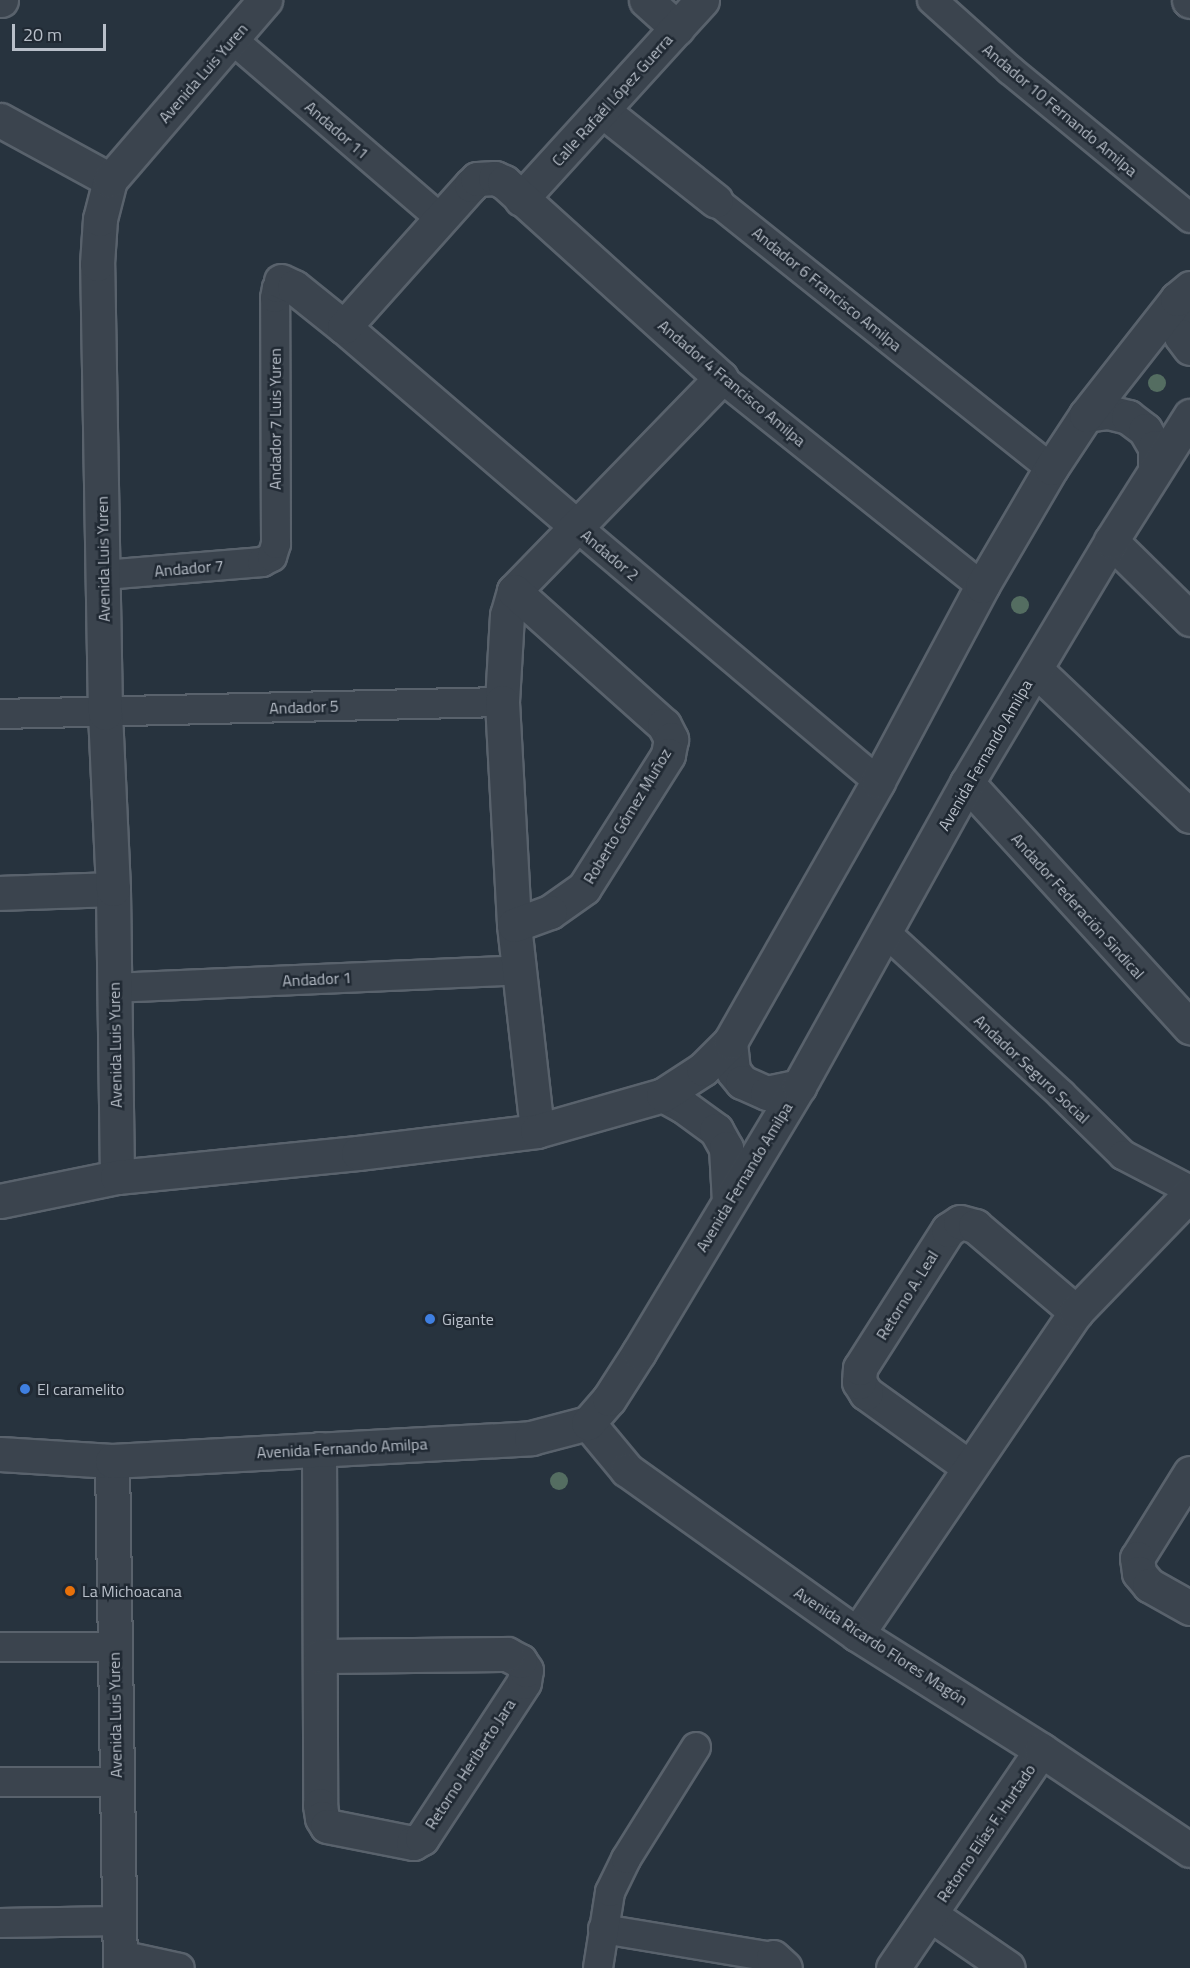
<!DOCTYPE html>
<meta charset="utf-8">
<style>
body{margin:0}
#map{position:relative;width:1190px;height:1968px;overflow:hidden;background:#27333e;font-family:"Titillium Web",sans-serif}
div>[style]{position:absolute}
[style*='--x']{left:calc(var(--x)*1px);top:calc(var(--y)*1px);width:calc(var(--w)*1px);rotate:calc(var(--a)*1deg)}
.roads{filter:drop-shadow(2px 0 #59626c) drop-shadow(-2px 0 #59626c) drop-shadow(0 2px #59626c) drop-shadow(0 -2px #59626c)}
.pedestrian>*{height:28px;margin:-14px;padding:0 14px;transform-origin:14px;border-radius:14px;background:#3b444e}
.minor>*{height:33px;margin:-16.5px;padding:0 16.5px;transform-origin:16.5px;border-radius:16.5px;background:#3b444e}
.tertiary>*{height:33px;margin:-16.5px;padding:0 16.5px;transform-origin:16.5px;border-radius:16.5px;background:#3b444e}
.trees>*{width:18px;height:18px;margin:-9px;border-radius:50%;background:#546d61}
.dots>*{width:16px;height:16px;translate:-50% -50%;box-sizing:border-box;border:3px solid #202933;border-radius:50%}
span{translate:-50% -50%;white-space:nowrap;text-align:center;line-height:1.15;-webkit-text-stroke:5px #202933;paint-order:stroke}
.street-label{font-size:16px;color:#b8bfc9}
.poi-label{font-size:16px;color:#b8bfc9}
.left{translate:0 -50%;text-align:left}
.scale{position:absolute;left:12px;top:24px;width:94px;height:27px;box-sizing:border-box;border:3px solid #b8bfc9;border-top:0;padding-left:8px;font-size:18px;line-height:21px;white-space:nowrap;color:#b8bfc9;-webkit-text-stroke:4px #202933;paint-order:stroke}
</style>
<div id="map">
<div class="roads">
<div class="pedestrian">
<i style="--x:932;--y:0;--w:105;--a:41.9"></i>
<i style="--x:1010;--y:70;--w:233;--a:39.4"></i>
<i style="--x:233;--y:40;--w:274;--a:40.7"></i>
<i style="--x:716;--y:201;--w:428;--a:38.6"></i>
<i style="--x:721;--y:378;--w:334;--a:38.6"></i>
<i style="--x:577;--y:527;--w:394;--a:40.2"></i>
<i style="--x:104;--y:575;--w:159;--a:-4.7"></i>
<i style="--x:262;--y:562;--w:11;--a:-27"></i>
<i style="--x:272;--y:557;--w:14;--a:-73"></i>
<i style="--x:276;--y:544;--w:246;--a:-90.2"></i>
<i style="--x:275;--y:298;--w:10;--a:-79"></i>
<i style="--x:277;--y:288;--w:8;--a:-60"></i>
<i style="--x:0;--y:714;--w:502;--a:-1.37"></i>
<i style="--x:885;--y:932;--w:239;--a:42.6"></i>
<i style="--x:1061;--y:1094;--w:87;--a:44.5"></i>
<i style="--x:1123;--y:1155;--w:76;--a:27.6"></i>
<i style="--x:114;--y:988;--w:405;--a:-2.5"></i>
<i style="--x:0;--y:1647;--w:114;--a:0"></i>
<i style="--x:0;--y:1782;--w:116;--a:0"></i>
<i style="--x:0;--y:1923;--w:120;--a:-1"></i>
<i style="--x:603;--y:1929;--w:172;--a:9.4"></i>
<i style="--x:120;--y:1955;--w:61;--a:12.2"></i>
<i style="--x:598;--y:1968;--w:77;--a:-81"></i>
<i style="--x:610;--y:1892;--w:37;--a:-64"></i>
<i style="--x:626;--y:1859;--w:132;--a:-58"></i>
</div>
<div class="minor">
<i style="--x:0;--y:0;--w:1;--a:0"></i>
<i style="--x:646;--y:0;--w:42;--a:42.1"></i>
<i style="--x:1189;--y:0;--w:1;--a:45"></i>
<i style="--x:603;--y:111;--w:144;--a:38.5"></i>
<i style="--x:0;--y:120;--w:125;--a:28.6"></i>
<i style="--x:521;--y:199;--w:269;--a:-47.7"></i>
<i style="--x:281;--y:281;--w:14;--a:25"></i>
<i style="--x:294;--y:287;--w:64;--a:38.7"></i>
<i style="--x:344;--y:327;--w:307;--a:40.6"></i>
<i style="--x:344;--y:327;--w:191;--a:-48.2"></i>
<i style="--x:471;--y:185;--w:8;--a:-45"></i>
<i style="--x:477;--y:179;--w:18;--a:-3"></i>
<i style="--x:495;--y:178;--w:10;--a:24"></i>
<i style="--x:504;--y:182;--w:292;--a:42.1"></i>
<i style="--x:721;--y:378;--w:297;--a:134.2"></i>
<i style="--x:514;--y:591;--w:25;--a:106"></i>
<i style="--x:507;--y:615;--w:87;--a:93.3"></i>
<i style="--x:502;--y:702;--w:223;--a:86.9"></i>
<i style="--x:514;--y:925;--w:207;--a:83.6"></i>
<i style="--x:1111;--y:541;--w:111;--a:44.6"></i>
<i style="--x:514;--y:591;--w:201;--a:41.8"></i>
<i style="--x:664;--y:725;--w:16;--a:63"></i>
<i style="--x:671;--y:739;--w:16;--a:101"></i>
<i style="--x:668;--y:755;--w:157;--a:122.3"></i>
<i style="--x:584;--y:888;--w:42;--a:144.8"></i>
<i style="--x:550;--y:912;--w:38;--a:160"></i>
<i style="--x:1036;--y:670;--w:212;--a:43.5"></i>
<i style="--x:967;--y:783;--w:331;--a:47.6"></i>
<i style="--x:0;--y:893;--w:113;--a:-2"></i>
<i style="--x:117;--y:1177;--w:288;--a:-90.8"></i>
<i style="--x:113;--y:889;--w:176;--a:-92.6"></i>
<i style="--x:105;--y:713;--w:449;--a:-91"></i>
<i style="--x:97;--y:264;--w:45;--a:-86.2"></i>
<i style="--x:100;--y:219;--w:40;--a:-75.6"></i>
<i style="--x:110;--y:180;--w:238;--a:-49.3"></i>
<i style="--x:319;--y:1449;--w:356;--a:89.8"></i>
<i style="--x:320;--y:1805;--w:13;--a:81"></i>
<i style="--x:322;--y:1818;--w:9;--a:58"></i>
<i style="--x:327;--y:1826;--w:88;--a:11.2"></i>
<i style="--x:413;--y:1843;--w:10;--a:-29"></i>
<i style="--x:422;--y:1838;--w:186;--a:-56.8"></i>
<i style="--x:524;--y:1682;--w:12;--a:-81"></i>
<i style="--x:526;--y:1670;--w:11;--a:-124"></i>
<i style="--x:520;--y:1661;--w:15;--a:-152"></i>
<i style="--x:507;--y:1654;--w:187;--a:179.4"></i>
<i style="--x:112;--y:1461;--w:507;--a:89.1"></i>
<i style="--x:969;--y:1467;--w:127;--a:-144.3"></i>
<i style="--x:866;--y:1393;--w:13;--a:-122"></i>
<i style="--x:859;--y:1382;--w:14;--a:-86"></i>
<i style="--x:860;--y:1368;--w:164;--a:-57.5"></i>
<i style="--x:948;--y:1230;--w:14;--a:-34"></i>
<i style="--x:960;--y:1222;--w:16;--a:15"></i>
<i style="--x:975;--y:1226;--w:133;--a:40.4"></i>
<i style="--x:1190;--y:1473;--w:100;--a:121.9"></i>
<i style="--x:1137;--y:1558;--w:15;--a:82"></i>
<i style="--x:1139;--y:1573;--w:16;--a:50"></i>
<i style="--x:1149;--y:1585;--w:47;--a:29.3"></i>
<i style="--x:857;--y:1634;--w:389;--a:-55.8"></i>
<i style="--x:1076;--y:1312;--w:164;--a:-46"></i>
<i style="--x:931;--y:1915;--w:93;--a:34.5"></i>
<i style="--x:773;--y:1957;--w:16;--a:43"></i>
<i style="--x:893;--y:1968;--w:263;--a:-55.8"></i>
</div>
<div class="tertiary">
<i style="--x:1177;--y:299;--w:22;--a:95"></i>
<i style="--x:1175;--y:321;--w:16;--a:68"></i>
<i style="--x:1181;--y:336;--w:15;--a:53"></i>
<i style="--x:1086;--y:415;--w:22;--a:-8"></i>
<i style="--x:1108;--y:412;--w:21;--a:14"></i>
<i style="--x:1128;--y:417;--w:21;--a:37"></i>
<i style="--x:1145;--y:430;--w:20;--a:60"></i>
<i style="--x:1155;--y:447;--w:23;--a:90"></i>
<i style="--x:730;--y:1042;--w:29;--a:84"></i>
<i style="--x:733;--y:1071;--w:14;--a:51"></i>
<i style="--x:742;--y:1082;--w:27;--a:24"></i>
<i style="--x:767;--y:1093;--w:33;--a:-12"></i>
<i style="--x:663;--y:1095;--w:23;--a:29"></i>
<i style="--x:683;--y:1106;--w:41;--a:36"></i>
<i style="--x:716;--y:1130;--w:21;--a:61"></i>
<i style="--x:726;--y:1148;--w:53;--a:86.8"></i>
<i style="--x:0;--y:1201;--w:119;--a:-11.6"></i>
<i style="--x:117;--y:1177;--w:242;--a:-5.7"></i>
<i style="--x:358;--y:1153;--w:180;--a:-7"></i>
<i style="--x:537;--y:1131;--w:131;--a:-15.9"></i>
<i style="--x:663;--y:1095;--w:48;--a:-33"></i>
<i style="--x:703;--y:1069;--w:38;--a:-45"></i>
<i style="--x:730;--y:1042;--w:300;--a:-60.4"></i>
<i style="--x:878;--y:781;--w:221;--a:-61.9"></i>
<i style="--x:982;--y:586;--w:137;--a:-59.7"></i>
<i style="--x:1051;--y:468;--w:64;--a:-56.6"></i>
<i style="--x:1086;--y:415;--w:147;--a:-51.9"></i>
<i style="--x:1177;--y:299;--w:17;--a:-40"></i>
<i style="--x:588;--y:1423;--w:61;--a:50.3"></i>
<i style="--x:627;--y:1470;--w:282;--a:35.5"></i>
<i style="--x:857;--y:1634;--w:218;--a:32.2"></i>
<i style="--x:1041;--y:1750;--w:179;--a:33.9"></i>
<i style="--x:0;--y:1454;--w:112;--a:3.6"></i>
<i style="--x:112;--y:1461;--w:420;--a:-3.1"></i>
<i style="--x:531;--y:1438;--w:59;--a:-14.7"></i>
<i style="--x:588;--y:1423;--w:32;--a:-49"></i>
<i style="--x:609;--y:1399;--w:56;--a:-57.4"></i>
<i style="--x:639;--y:1352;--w:310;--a:-59"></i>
<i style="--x:799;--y:1086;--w:346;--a:-61"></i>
<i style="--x:967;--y:783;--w:282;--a:-59.2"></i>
<i style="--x:1111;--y:541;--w:148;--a:-57.7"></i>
</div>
</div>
<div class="trees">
<i style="left:1157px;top:383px"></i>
<i style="left:1020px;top:605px"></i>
<i style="left:559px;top:1481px"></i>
</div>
<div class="dots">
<i style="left:430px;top:1319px;background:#3f7fe0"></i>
<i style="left:25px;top:1389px;background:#3f7fe0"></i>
<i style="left:70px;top:1591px;background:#e8710a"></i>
</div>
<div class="street-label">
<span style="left:203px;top:73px;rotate:-49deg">Avenida Luis Yuren</span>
<span style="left:612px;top:100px;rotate:-48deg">Calle Rafaél López Guerra</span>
<span style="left:1060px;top:110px;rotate:40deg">Andador 10 Fernando Amilpa</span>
<span style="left:337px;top:130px;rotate:41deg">Andador 11</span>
<span style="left:827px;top:289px;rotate:39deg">Andador 6 Francisco Amilpa</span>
<span style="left:732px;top:383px;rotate:40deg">Andador 4 Francisco Amilpa</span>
<span style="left:275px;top:419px;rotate:-90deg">Andador 7 Luis Yuren</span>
<span style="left:610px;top:555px;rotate:40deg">Andador 2</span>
<span style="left:103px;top:559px;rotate:-91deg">Avenida Luis Yuren</span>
<span style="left:189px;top:568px;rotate:-5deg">Andador 7</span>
<span style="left:304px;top:707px;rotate:-2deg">Andador 5</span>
<span style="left:985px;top:755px;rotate:-60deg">Avenida Fernando Amilpa</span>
<span style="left:627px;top:816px;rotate:-59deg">Roberto Gómez Muñoz</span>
<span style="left:1078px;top:906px;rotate:48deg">Andador Federación Sindical</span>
<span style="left:317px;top:979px;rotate:-3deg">Andador 1</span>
<span style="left:115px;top:1045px;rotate:-91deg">Avenida Luis Yuren</span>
<span style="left:1032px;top:1069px;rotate:43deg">Andador Seguro Social</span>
<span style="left:744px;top:1177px;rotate:-59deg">Avenida Fernando Amilpa</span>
<span style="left:907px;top:1295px;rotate:-58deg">Retorno A. Leal</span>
<span style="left:342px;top:1448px;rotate:-3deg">Avenida Fernando Amilpa</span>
<span style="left:881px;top:1646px;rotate:33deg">Avenida Ricardo Flores Magón</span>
<span style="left:115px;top:1715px;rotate:-91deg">Avenida Luis Yuren</span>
<span style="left:470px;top:1764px;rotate:-57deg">Retorno Heriberto Jara</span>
<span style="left:986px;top:1833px;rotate:-56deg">Retorno Elías F. Hurtado</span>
</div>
<div class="poi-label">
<span class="left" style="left:442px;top:1319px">Gigante</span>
<span class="left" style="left:37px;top:1389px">El caramelito</span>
<span class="left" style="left:82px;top:1591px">La Michoacana</span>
</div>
<div class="scale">20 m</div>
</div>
